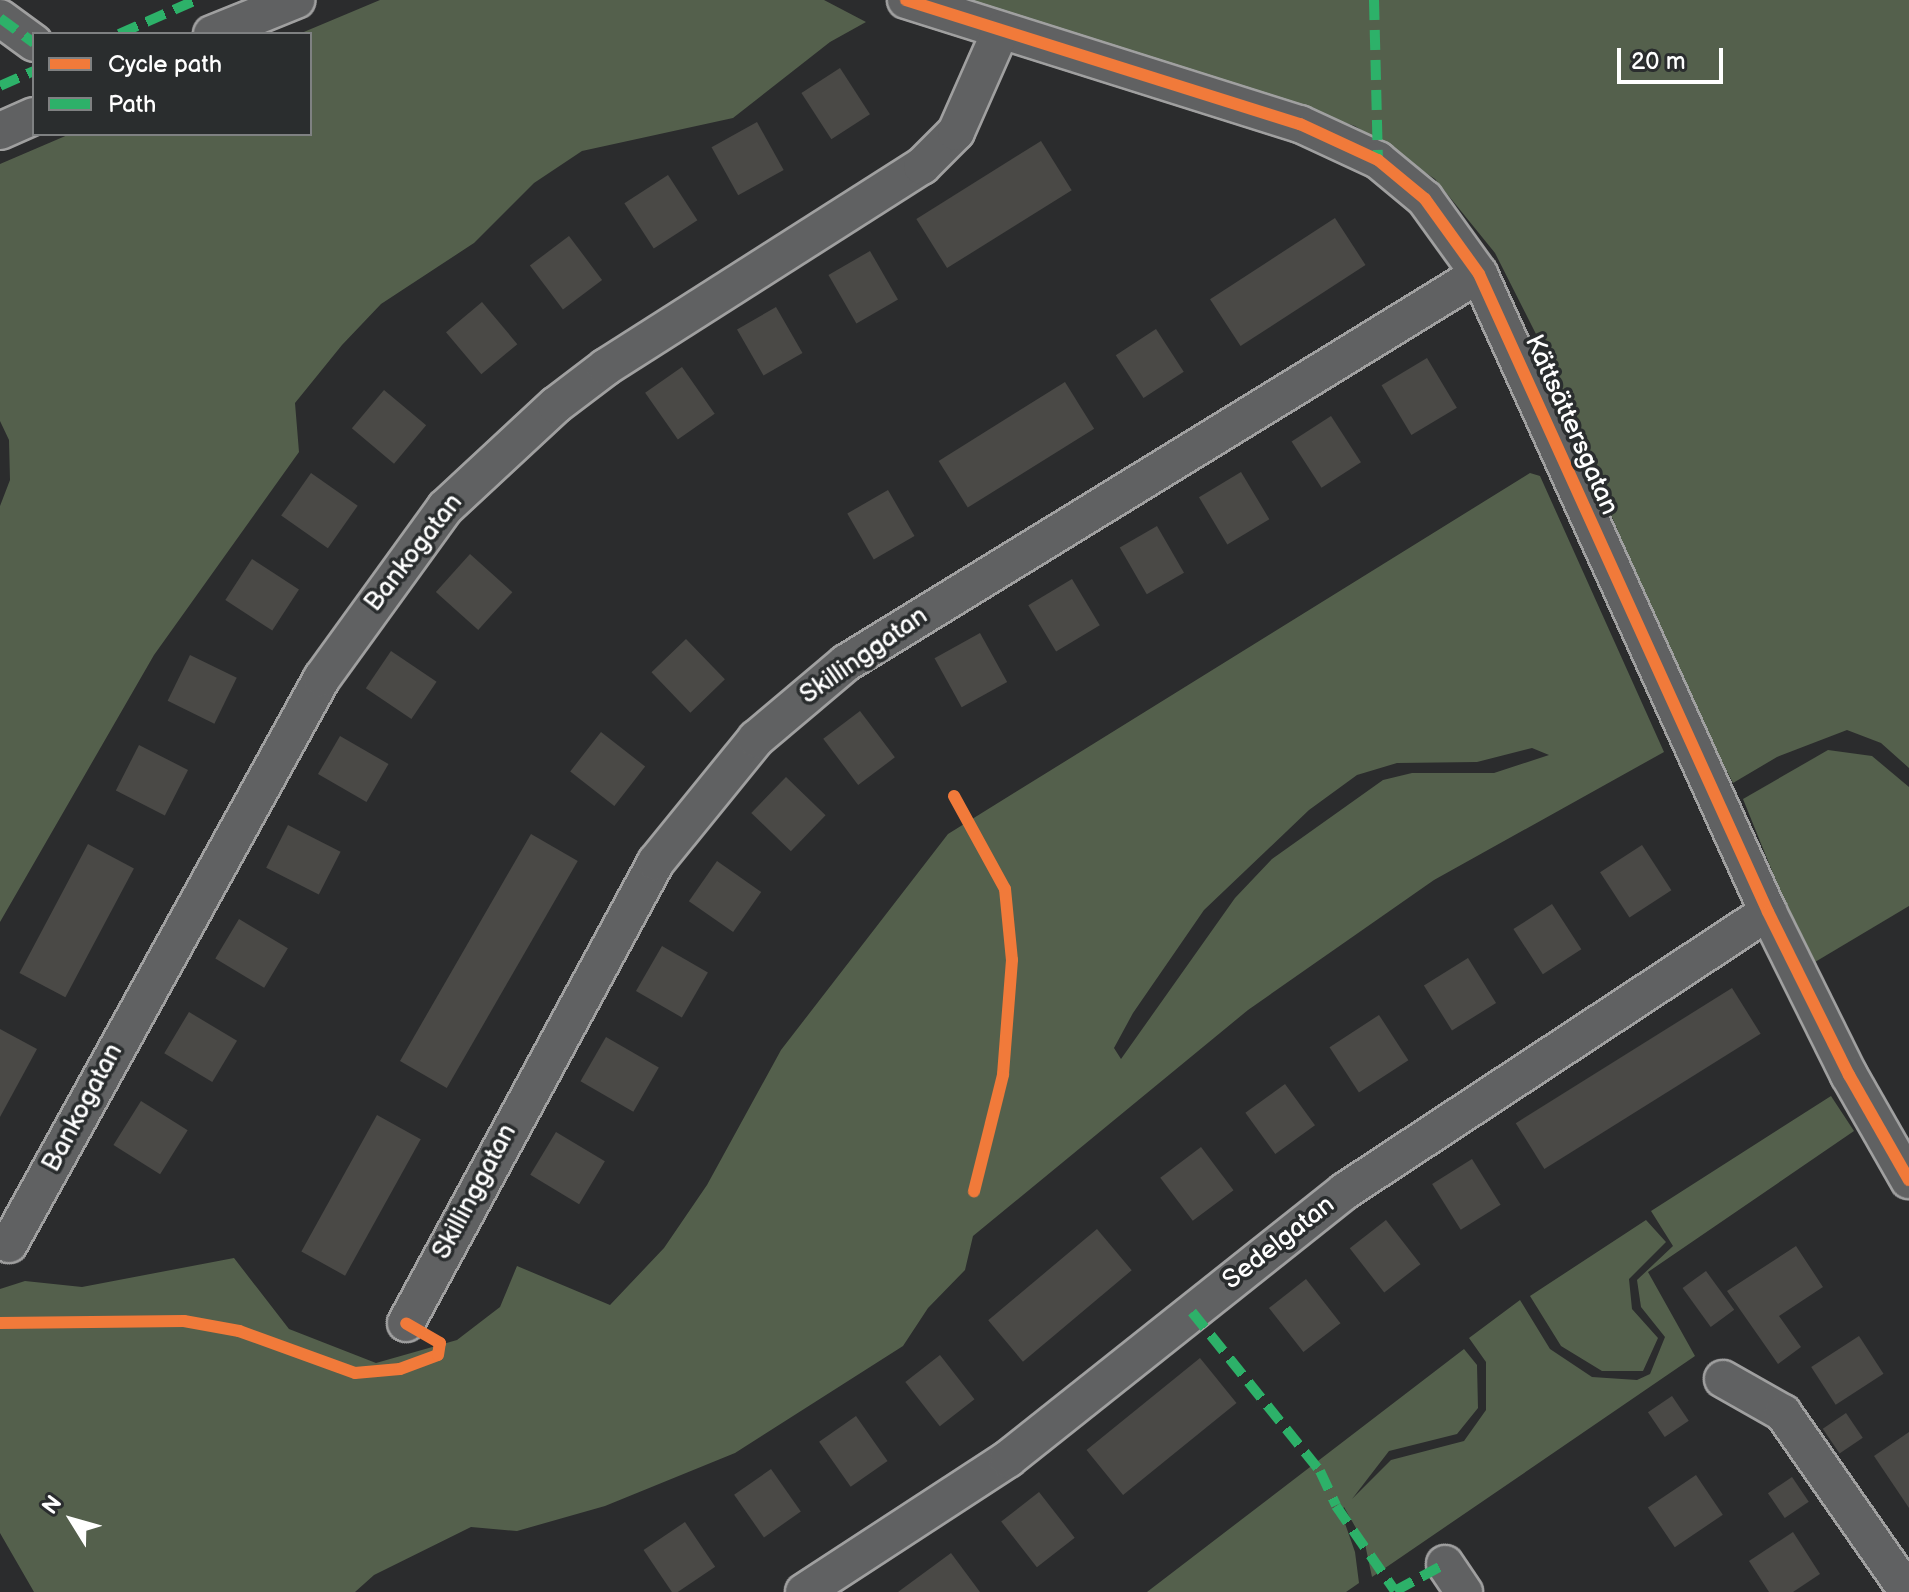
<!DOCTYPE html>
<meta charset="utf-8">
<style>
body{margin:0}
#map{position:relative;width:1909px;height:1592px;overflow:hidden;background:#2b2c2d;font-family:"Balsamiq Sans",sans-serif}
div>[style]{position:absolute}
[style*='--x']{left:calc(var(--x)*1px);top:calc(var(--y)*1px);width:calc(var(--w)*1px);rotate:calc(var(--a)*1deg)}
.green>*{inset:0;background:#54604c}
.building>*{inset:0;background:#4a4946;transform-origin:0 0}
.roads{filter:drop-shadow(2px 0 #a0a0a0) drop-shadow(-2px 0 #a0a0a0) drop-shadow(0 2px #a0a0a0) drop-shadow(0 -2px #a0a0a0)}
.street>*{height:36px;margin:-18px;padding:0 18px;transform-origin:18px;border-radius:18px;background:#606162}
.quiet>*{height:10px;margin-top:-5px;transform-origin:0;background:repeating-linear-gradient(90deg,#2db169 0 20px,transparent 0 30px)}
.cycleway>*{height:12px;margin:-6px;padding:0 6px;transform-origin:6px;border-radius:6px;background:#f17a3a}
span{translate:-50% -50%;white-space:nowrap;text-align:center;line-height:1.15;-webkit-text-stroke:7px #2a2d2e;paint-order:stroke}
.street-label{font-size:26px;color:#fff}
.legend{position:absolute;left:32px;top:32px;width:280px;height:104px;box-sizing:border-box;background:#2a2d2e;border:2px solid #7f8182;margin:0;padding:10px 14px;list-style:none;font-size:24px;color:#fff}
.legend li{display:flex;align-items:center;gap:16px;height:40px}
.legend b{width:40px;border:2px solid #7f8182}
.north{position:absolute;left:32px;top:1480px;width:80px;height:80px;-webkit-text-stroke:6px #2a2d2e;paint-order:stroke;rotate:307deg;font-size:22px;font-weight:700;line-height:32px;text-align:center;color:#fff}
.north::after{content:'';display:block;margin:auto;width:28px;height:36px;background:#fff;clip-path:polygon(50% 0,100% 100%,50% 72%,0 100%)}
.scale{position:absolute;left:1617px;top:48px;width:106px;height:36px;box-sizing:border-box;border:4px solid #fff;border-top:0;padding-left:10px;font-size:24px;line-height:28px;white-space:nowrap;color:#fff;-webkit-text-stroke:6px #2a2d2e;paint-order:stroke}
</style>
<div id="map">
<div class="green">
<i style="clip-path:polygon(380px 0,824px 0,866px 22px,830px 42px,733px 118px,582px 151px,534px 183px,474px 243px,381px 304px,342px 345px,295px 403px,299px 452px,154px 655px,0 922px,0 506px,10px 480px,9px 440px,0 421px,0 164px,70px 134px,310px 134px,310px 34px,299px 34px)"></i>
<i style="clip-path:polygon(972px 0,1909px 0,1909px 768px,1881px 743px,1847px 730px,1777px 757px,1733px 783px,1675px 670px,1540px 342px,1495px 253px,1435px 179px,1355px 126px)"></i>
<i style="clip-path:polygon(evenodd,1530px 473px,1540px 476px,1664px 752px,1434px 880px,1248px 1010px,973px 1236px,965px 1270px,928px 1308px,903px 1346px,735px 1453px,605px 1506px,517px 1531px,471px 1527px,374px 1575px,355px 1592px,34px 1592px,0 1533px,0 1289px,25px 1281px,82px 1287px,234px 1258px,289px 1329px,376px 1363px,457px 1340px,500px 1307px,517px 1266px,610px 1305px,664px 1248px,707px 1185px,781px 1050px,948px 834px,1530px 473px,1532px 748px,1549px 755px,1494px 773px,1412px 773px,1383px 780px,1272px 859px,1235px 898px,1121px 1059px,1114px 1048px,1133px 1013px,1204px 910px,1309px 810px,1357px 775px,1397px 763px,1477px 762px,1532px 748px)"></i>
<i style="clip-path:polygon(1828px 750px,1872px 756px,1909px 787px,1909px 906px,1810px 965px,1743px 799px)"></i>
<i style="clip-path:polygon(1831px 1096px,1854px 1131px,1648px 1272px,1695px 1356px,1372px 1577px,1365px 1544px,1344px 1507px,1341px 1512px,1355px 1552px,1359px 1583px,1346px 1592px,1147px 1592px,1464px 1349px,1477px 1365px,1478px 1408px,1457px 1434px,1389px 1451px,1352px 1499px,1391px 1460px,1464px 1441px,1486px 1410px,1486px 1362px,1469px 1338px,1520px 1300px,1550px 1349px,1592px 1377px,1637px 1380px,1650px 1374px,1665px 1337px,1641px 1307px,1637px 1280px,1673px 1246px,1651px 1211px)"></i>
<i style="clip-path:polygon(1646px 1220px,1666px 1242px,1629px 1279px,1632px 1309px,1658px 1338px,1643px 1371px,1602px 1371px,1561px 1346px,1530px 1296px)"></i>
</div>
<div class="building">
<i style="left:840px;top:68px;width:55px;height:46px;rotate:57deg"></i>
<i style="left:757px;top:122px;width:55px;height:52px;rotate:61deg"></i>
<i style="left:1041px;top:141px;width:58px;height:147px;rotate:58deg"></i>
<i style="left:668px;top:175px;width:54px;height:52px;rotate:57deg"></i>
<i style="left:1335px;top:218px;width:56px;height:149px;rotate:57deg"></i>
<i style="left:569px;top:236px;width:55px;height:49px;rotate:53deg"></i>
<i style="left:870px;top:251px;width:56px;height:48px;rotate:60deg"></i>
<i style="left:482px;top:302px;width:55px;height:47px;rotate:50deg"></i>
<i style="left:776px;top:307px;width:53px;height:45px;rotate:60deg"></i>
<i style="left:1156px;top:329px;width:51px;height:48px;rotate:57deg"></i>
<i style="left:1427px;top:358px;width:58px;height:53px;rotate:59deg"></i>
<i style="left:682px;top:367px;width:57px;height:45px;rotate:55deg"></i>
<i style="left:1065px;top:382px;width:55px;height:149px;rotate:58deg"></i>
<i style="left:384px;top:390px;width:55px;height:50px;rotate:40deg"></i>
<i style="left:1331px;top:416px;width:55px;height:47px;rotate:57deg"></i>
<i style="left:1241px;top:472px;width:55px;height:49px;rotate:59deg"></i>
<i style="left:311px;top:473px;width:57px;height:52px;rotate:35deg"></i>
<i style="left:888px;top:490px;width:53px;height:47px;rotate:60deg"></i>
<i style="left:1157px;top:526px;width:54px;height:43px;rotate:60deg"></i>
<i style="left:470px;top:554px;width:57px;height:51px;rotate:42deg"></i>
<i style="left:252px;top:559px;width:56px;height:49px;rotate:33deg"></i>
<i style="left:1072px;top:579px;width:54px;height:51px;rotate:59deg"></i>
<i style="left:980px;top:633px;width:56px;height:52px;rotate:61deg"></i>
<i style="left:686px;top:639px;width:56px;height:48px;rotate:46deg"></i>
<i style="left:391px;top:651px;width:55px;height:45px;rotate:34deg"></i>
<i style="left:190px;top:655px;width:52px;height:51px;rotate:26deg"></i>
<i style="left:860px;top:711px;width:58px;height:46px;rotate:53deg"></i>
<i style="left:601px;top:732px;width:56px;height:50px;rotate:38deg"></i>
<i style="left:340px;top:736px;width:56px;height:44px;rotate:30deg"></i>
<i style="left:139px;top:745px;width:55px;height:51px;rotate:27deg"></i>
<i style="left:786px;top:777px;width:55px;height:50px;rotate:44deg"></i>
<i style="left:288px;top:825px;width:59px;height:48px;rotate:27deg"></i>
<i style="left:531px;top:834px;width:54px;height:262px;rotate:30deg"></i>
<i style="left:88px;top:844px;width:52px;height:146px;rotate:28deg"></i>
<i style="left:1642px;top:845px;width:54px;height:50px;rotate:57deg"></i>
<i style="left:717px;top:861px;width:54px;height:49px;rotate:35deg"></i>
<i style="left:1552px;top:904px;width:54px;height:46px;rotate:57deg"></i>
<i style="left:239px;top:919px;width:57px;height:46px;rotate:31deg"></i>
<i style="left:662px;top:946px;width:53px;height:52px;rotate:30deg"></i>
<i style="left:1468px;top:958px;width:53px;height:52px;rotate:58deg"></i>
<i style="left:1732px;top:988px;width:54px;height:255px;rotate:58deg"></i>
<i style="left:189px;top:1012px;width:56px;height:48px;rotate:31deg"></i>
<i style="left:1379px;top:1015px;width:54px;height:59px;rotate:57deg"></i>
<i style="clip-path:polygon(0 1029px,37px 1049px,0 1117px)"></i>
<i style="left:606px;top:1037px;width:61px;height:51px;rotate:30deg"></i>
<i style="left:1285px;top:1084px;width:51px;height:49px;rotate:54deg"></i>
<i style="left:141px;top:1101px;width:55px;height:52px;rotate:32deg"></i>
<i style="left:377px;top:1115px;width:50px;height:156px;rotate:29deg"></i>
<i style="left:556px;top:1132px;width:57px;height:50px;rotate:31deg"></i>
<i style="left:1201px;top:1147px;width:54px;height:51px;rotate:53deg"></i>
<i style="left:1472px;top:1159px;width:54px;height:47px;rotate:58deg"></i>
<i style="left:1386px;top:1220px;width:56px;height:46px;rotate:52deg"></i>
<i style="left:1097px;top:1229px;width:54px;height:142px;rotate:50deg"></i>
<i style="clip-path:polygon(1796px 1246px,1823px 1287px,1779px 1316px,1801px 1347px,1778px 1364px,1727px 1291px)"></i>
<i style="left:1706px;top:1271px;width:48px;height:29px;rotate:54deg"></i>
<i style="left:1306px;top:1279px;width:56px;height:47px;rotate:52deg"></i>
<i style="left:1859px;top:1336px;width:45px;height:57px;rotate:57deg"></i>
<i style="left:940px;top:1355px;width:56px;height:44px;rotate:52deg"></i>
<i style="left:1200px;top:1358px;width:58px;height:146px;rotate:51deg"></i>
<i style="left:1672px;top:1396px;width:30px;height:29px;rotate:56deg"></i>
<i style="left:1846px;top:1413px;width:30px;height:28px;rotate:56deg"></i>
<i style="left:856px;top:1416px;width:55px;height:45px;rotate:55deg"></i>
<i style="clip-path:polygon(1909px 1432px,1909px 1508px,1874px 1456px)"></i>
<i style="left:771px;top:1469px;width:52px;height:45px;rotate:55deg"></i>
<i style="left:1696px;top:1475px;width:48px;height:58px;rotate:56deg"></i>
<i style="left:1792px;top:1477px;width:30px;height:29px;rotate:56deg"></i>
<i style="left:1039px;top:1492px;width:58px;height:48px;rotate:52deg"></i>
<i style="left:685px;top:1522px;width:54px;height:50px;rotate:56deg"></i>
<i style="clip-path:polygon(1793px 1532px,1820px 1574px,1793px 1592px,1769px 1592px,1749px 1561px)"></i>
<i style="clip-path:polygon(951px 1553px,980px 1592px,898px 1592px)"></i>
</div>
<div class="roads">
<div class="street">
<i style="--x:906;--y:0;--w:413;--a:17.5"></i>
<i style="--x:1300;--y:124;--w:86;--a:24.8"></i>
<i style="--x:1378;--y:160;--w:61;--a:39.7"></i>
<i style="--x:1425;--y:199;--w:92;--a:54.2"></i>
<i style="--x:1479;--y:274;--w:700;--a:65.63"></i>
<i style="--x:1768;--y:912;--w:182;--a:63.6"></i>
<i style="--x:1849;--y:1075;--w:121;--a:60.3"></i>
<i style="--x:0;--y:18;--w:42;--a:36.3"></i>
<i style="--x:212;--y:34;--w:91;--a:-22"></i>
<i style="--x:0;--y:131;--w:37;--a:-24"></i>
<i style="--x:9;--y:1244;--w:647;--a:-61.06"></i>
<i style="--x:322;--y:678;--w:210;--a:-54.1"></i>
<i style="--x:445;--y:508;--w:151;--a:-42.9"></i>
<i style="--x:556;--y:405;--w:63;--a:-37.2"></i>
<i style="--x:606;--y:367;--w:375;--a:-32.5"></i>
<i style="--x:922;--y:166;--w:48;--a:-45"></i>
<i style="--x:956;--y:132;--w:111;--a:-66.2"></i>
<i style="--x:406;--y:1323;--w:524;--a:-61.53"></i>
<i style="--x:656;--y:862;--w:159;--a:-50.9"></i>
<i style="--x:756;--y:739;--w:118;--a:-40.2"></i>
<i style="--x:846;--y:663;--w:743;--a:-31.57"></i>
<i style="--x:1723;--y:1379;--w:69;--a:29.5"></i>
<i style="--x:1783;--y:1413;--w:218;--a:55.1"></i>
<i style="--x:1445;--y:1564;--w:34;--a:56"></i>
<i style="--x:804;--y:1592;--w:244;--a:-33.1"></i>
<i style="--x:1008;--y:1459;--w:431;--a:-38.5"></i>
<i style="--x:1345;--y:1191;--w:507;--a:-33.41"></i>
</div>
</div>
<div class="quiet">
<i style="--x:1374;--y:0;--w:160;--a:88.6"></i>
<i style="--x:0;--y:18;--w:42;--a:36.3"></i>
<i style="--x:119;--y:34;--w:84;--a:-23.8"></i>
<i style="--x:0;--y:86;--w:37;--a:-24"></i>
<i style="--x:1192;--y:1312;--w:204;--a:51.2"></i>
<i style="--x:1320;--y:1471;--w:38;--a:65"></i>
<i style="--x:1336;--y:1506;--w:103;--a:55.2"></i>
<i style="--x:1395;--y:1591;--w:57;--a:-28.4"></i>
</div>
<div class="cycleway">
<i style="--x:906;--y:0;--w:413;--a:17.5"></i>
<i style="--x:1300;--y:124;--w:86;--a:24.8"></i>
<i style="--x:1378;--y:160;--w:61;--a:39.7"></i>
<i style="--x:1425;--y:199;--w:92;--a:54.2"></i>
<i style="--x:1479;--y:274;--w:700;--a:65.63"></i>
<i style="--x:1768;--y:912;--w:182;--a:63.6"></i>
<i style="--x:1849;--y:1075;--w:121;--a:60.3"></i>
<i style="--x:954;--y:796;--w:106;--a:61.3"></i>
<i style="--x:1005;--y:889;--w:71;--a:84.4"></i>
<i style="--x:1012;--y:960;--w:115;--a:94.5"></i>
<i style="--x:1003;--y:1075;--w:120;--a:104"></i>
<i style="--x:0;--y:1323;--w:184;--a:-0.6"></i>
<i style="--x:184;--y:1321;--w:56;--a:10.3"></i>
<i style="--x:239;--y:1331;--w:123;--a:19.9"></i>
<i style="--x:355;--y:1373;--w:45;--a:-5.1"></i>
<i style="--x:400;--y:1369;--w:40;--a:-20.2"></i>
<i style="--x:438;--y:1355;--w:12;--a:-81"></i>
<i style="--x:440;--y:1343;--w:39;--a:-150"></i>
</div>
<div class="street-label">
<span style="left:1571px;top:425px;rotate:66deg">Kättsättersgatan</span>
<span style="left:414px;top:553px;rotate:-52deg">Bankogatan</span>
<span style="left:864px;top:656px;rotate:-35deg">Skillinggatan</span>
<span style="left:83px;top:1108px;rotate:-62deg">Bankogatan</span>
<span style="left:475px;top:1192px;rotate:-62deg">Skillinggatan</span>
<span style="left:1279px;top:1243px;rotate:-38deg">Sedelgatan</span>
</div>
<ul class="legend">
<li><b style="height:10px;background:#f17a3a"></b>Cycle path</li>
<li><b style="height:10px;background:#2db169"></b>Path</li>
</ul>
<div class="north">N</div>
<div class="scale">20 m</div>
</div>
